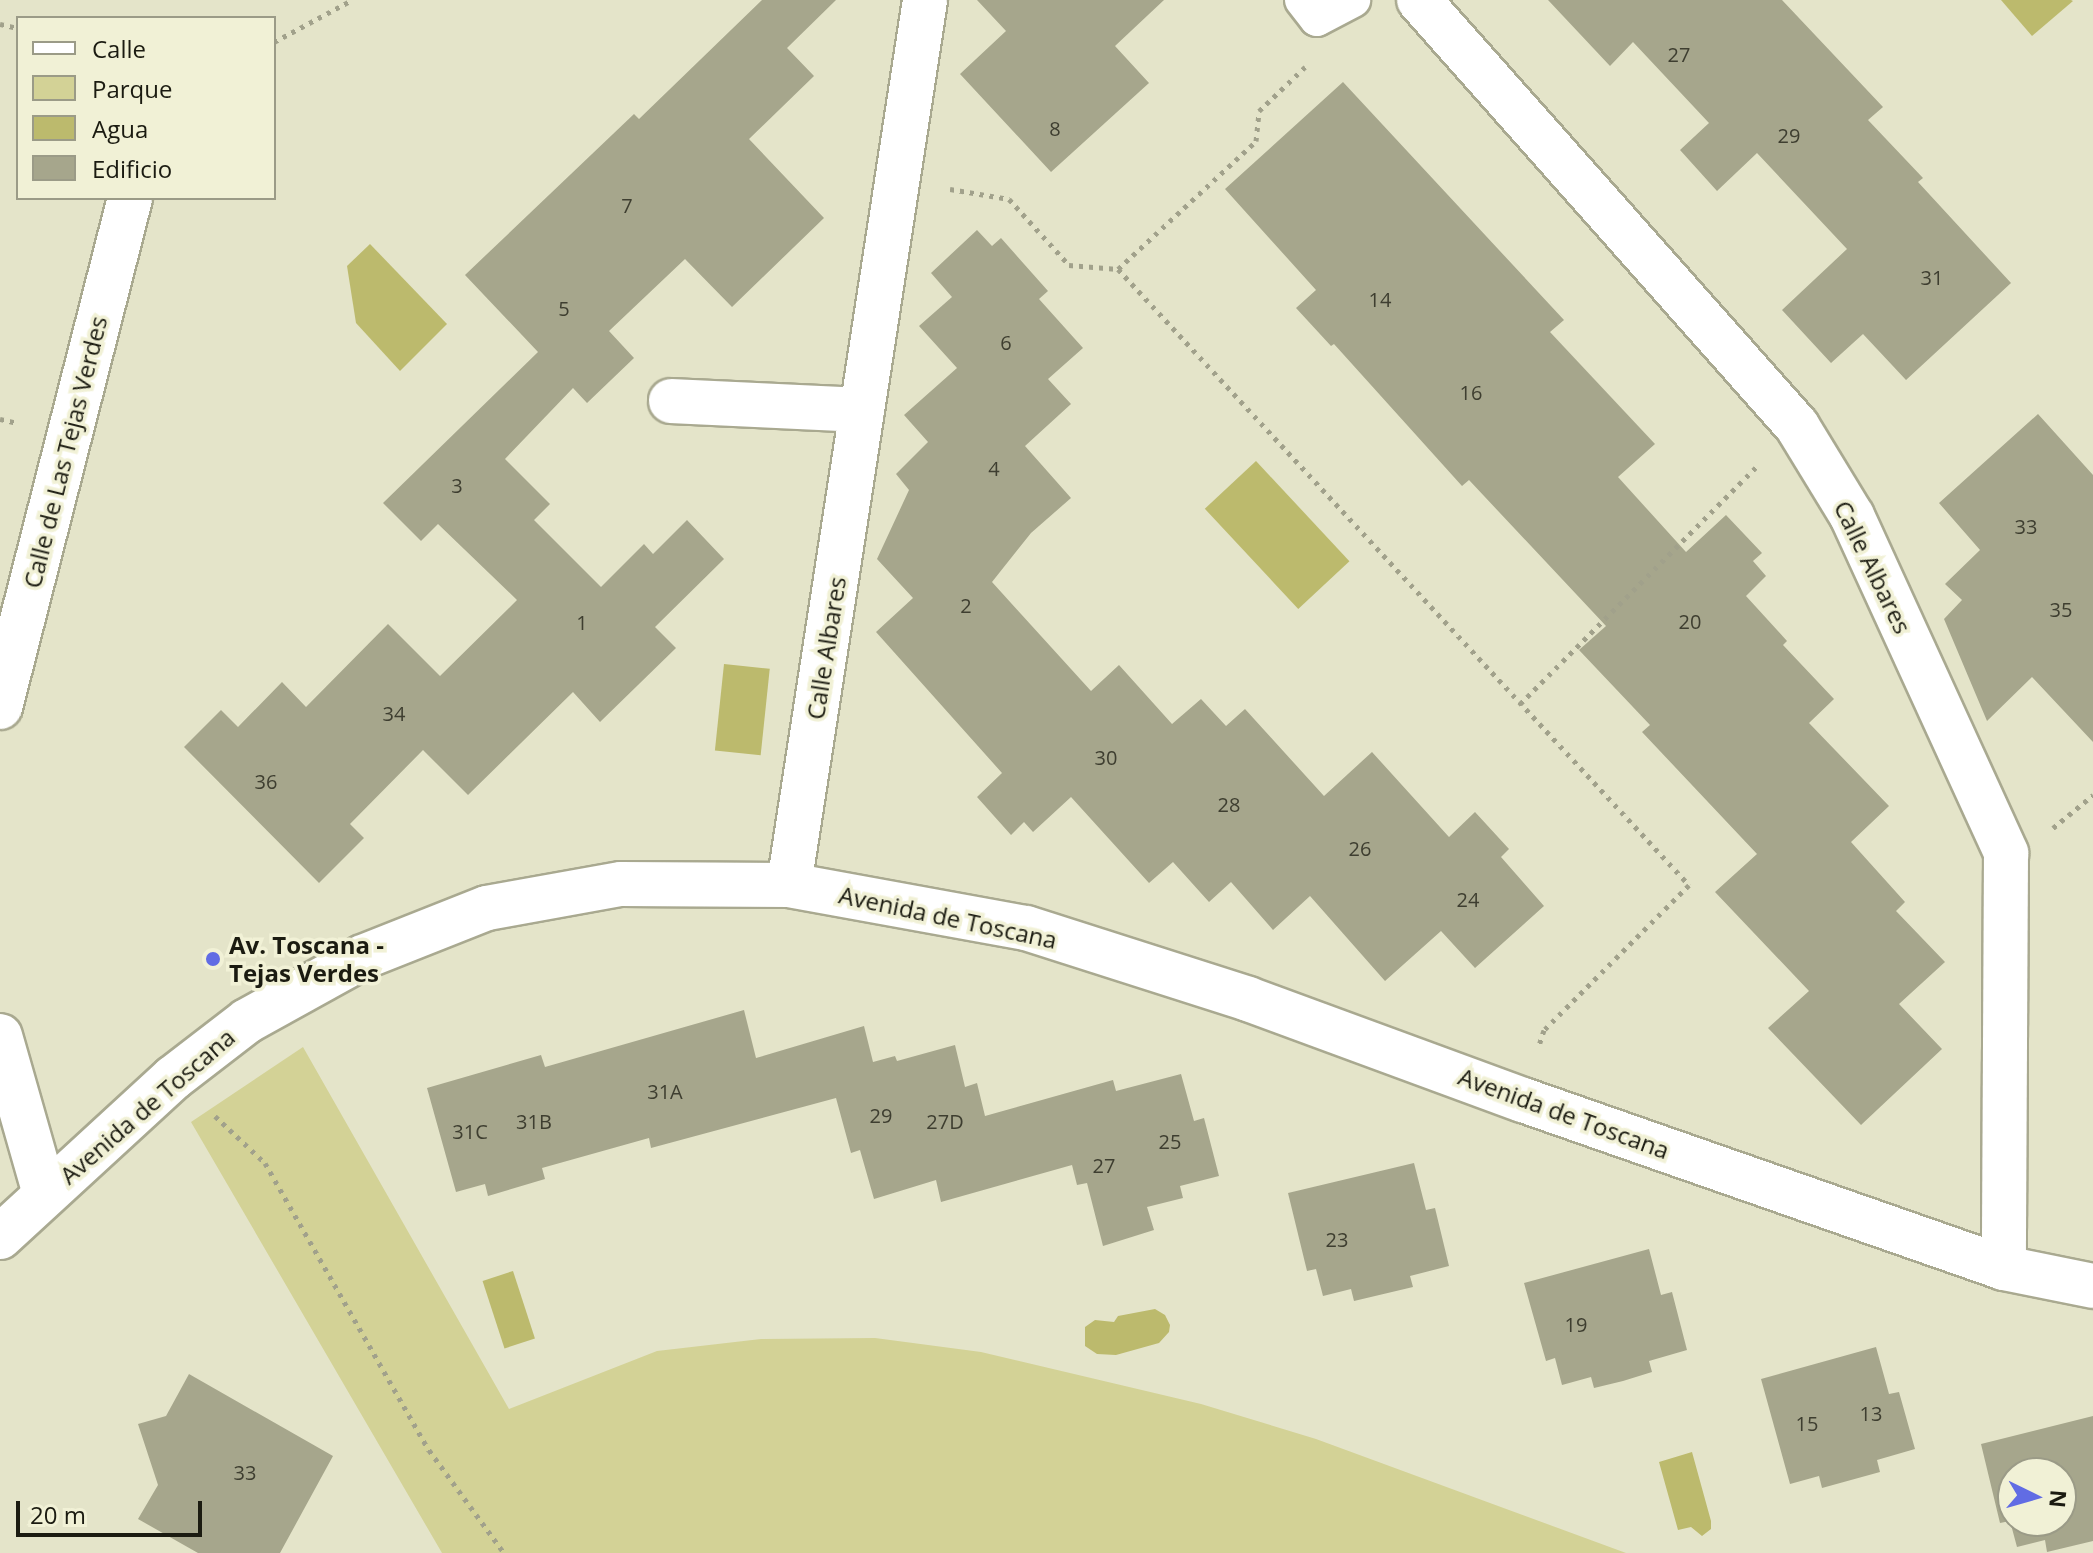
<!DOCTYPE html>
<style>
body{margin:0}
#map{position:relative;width:2093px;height:1553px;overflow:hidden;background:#e4e4c9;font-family:"Open Sans",sans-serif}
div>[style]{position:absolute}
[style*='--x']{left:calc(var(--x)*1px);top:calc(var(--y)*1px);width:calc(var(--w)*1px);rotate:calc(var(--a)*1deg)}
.green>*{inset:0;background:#d3d296}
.water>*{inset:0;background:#bcba6d;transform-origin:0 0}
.building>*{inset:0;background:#a6a68c}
.path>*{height:5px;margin-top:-2.5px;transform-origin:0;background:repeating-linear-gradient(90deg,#a1a18b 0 4px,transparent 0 10px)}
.roads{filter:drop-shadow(2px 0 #a9a990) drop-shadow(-2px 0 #a9a990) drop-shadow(0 2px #a9a990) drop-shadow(0 -2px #a9a990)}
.service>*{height:34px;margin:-17px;padding:0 17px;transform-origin:17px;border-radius:17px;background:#fff}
.minor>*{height:44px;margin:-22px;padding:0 22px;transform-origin:22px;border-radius:22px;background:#fff}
.dots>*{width:22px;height:22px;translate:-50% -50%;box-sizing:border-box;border:4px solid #f1f1d6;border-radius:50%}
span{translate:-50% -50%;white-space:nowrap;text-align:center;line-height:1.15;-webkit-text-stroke:7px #f1f1d6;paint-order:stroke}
.number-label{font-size:20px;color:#3e3e30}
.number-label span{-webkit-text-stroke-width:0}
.street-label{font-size:24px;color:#1b1b11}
.poi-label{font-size:24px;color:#1b1b11;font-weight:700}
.left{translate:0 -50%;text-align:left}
.legend{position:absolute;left:16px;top:16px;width:260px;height:184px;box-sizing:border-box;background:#f1f1d6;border:2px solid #9b9b87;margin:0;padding:10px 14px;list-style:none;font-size:24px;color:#1b1b11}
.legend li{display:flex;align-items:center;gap:16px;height:40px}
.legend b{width:40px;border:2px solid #9b9b87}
.north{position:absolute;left:1997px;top:1457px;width:80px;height:80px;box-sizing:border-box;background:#f1f1d6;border:2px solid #9b9b87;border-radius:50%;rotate:95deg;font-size:22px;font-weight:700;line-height:32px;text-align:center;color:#1b1b11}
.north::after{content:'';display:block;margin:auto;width:28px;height:36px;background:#616ce4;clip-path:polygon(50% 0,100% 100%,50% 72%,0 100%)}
.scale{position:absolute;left:16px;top:1501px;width:186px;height:36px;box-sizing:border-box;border:4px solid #1b1b11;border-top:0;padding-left:10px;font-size:24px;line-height:28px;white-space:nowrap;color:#1b1b11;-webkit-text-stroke:6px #f1f1d6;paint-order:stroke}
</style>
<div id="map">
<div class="green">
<i style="clip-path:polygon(303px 1047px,509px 1409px,657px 1351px,761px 1339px,875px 1338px,981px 1352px,1201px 1404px,1316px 1439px,1626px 1553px,442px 1553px,191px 1122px)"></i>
</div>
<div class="water">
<i style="clip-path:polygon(2001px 0,2071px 0,2073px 1px,2032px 36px)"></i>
<i style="clip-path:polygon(370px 244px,447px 324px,400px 371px,356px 323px,347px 266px)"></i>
<i style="left:1256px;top:461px;width:137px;height:70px;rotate:47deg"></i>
<i style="left:724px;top:664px;width:46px;height:87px;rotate:6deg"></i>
<i style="left:513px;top:1271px;width:71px;height:32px;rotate:72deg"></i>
<i style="clip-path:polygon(1155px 1309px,1165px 1315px,1170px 1325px,1169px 1332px,1159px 1343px,1116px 1355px,1097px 1354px,1085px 1346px,1085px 1327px,1095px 1320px,1114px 1322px,1118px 1316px)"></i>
<i style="clip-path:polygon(1692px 1452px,1711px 1521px,1711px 1529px,1702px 1536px,1691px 1527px,1678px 1530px,1659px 1462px)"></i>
</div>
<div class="building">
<i style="clip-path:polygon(762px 0,836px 0,787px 48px,814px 76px,749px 139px,824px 218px,732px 307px,685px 259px,609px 331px,634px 358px,587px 403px,573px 388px,505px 459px,550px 504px,534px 520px,601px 587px,644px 544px,653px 554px,687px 520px,724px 559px,655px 627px,676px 648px,600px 722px,573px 692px,468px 795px,423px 750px,350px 824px,364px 838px,319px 883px,184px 747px,221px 710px,238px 727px,282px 682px,306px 707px,388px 624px,440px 676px,517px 600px,438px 524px,421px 541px,383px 503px,538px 352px,465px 275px,634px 114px,639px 119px)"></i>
<i style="clip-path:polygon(977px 0,1164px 0,1115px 46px,1149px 83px,1051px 172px,960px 74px,1006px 31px)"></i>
<i style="clip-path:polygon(1548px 0,1782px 0,1883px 107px,1868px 120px,1923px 178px,1918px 182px,2011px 283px,1906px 380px,1863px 334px,1831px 363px,1782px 310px,1847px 249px,1757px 153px,1717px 191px,1680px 150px,1709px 123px,1633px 42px,1610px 66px)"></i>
<i style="clip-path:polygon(1343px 82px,1564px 320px,1550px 332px,1655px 444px,1618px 477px,1686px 552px,1726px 515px,1762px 553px,1753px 561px,1766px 576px,1746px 596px,1787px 641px,1783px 645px,1834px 699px,1809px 723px,1889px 806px,1851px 842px,1905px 902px,1896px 911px,1945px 962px,1899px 1004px,1942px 1049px,1861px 1125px,1768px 1028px,1809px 991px,1715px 892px,1757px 854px,1642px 732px,1650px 725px,1579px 650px,1606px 626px,1469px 480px,1462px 486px,1334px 344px,1331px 346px,1296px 308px,1316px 290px,1225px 189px)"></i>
<i style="clip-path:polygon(977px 230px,992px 246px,1001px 238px,1048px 291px,1039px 299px,1083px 348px,1048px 379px,1071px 404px,1025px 446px,1071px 498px,1031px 533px,992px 582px,1091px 691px,1119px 665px,1172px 724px,1201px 699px,1226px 726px,1245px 709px,1324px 796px,1372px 752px,1449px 837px,1475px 812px,1509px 849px,1501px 857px,1544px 906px,1475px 968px,1441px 931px,1385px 981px,1310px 896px,1273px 930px,1231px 882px,1209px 902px,1173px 862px,1149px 883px,1071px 797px,1033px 832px,1024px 822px,1011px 835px,977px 797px,1002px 773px,876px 632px,913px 598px,877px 559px,909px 490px,896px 474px,928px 442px,904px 415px,957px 368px,919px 326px,952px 297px,931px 273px)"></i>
<i style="clip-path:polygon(2038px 414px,2093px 475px,2093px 742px,2032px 677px,1987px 721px,1944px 619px,1962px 600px,1945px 584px,1980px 550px,1939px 503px)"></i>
<i style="clip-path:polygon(744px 1010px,756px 1058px,864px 1026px,873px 1062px,895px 1056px,897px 1061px,955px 1045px,965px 1087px,977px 1083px,985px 1116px,1113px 1080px,1116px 1091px,1181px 1074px,1194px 1121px,1204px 1118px,1219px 1176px,1180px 1186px,1183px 1198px,1147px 1207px,1154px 1230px,1103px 1246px,1087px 1183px,1077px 1185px,1072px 1165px,941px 1202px,936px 1180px,874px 1199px,860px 1150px,851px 1153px,836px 1098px,651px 1148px,649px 1138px,542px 1168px,545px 1179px,488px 1196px,485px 1184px,456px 1192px,427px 1088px,541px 1055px,545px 1067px)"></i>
<i style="clip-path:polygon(1414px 1163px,1426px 1210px,1435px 1208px,1449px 1266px,1410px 1276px,1413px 1287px,1354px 1301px,1351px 1289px,1323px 1296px,1316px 1269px,1307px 1271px,1288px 1193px)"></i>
<i style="clip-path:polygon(1649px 1249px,1661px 1295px,1672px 1292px,1687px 1350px,1649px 1361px,1652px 1372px,1623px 1381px,1594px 1388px,1591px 1377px,1562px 1385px,1555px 1358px,1546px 1361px,1524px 1283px)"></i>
<i style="clip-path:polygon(1876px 1347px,1889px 1394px,1899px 1392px,1915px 1449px,1877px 1460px,1880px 1472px,1822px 1488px,1819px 1476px,1790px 1484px,1761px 1379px)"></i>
<i style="clip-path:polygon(189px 1374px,333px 1456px,280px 1553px,198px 1553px,138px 1519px,158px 1485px,138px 1424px,166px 1416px)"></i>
<i style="clip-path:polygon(evenodd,2093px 1416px,2093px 1541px,2047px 1552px,2045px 1540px,2017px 1547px,2010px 1521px,2000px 1523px,1981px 1444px,2093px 1416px,2013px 1473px,2061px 1473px,2061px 1521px,2013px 1521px,2013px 1473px)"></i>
</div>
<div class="path">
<i style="--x:0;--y:24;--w:18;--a:13"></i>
<i style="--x:274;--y:42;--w:89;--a:-28.3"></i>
<i style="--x:950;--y:189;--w:60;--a:9.6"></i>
<i style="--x:1009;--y:199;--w:89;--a:47.7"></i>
<i style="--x:1069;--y:265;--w:49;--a:4.7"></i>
<i style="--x:1118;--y:269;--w:840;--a:47.17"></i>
<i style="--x:1689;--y:885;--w:205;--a:135"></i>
<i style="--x:1544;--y:1030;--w:19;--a:108"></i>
<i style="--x:1118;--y:269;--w:188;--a:-42.8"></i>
<i style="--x:1256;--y:141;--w:30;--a:-84"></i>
<i style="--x:1259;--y:111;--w:64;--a:-43.7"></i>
<i style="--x:0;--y:419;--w:18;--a:13"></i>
<i style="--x:1520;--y:704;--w:336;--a:-45.1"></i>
<i style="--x:2053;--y:828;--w:52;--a:-39.5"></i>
<i style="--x:215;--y:1116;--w:69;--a:43.2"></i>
<i style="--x:265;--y:1163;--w:331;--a:60.3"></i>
<i style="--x:429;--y:1450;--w:127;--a:53.9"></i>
</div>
<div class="roads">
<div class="service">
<i style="--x:1302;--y:0;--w:24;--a:52"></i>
<i style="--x:1317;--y:19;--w:41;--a:-27.8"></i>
</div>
<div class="minor">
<i style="--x:1419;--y:0;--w:570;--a:48.42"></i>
<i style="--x:1797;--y:426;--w:105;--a:58.6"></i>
<i style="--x:1852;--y:516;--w:371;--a:65.4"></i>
<i style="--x:2006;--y:853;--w:415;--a:90.3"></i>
<i style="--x:671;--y:401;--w:191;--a:2.7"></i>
<i style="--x:0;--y:707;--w:525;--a:-75.67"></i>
<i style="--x:789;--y:885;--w:895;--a:-81.26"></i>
<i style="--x:0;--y:1036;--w:164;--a:74.1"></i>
<i style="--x:0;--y:1237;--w:235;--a:-42.6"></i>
<i style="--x:173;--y:1078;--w:93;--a:-37.6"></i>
<i style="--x:247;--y:1021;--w:132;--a:-28.9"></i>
<i style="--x:363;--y:957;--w:133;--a:-21.6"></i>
<i style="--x:487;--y:908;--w:136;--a:-10.2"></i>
<i style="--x:621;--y:884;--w:168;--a:0.3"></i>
<i style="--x:789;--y:885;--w:241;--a:10.3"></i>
<i style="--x:1026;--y:928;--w:233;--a:17.7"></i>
<i style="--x:1248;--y:999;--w:293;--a:20.2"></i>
<i style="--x:1523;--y:1100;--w:509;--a:19.25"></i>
<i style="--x:2004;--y:1268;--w:91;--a:11.4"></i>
</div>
</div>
<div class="dots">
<i style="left:213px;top:959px;background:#616ce4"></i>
</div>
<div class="number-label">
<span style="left:1679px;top:54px">27</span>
<span style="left:1055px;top:128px">8</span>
<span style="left:1789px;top:135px">29</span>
<span style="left:627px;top:205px">7</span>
<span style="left:1932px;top:277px">31</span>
<span style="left:1380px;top:299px">14</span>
<span style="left:564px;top:308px">5</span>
<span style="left:1006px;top:342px">6</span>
<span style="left:1471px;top:392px">16</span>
<span style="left:994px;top:468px">4</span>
<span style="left:457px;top:485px">3</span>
<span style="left:2026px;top:526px">33</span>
<span style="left:966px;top:605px">2</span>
<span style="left:2061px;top:609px">35</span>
<span style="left:1690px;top:621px">20</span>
<span style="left:582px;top:622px">1</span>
<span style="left:394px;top:713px">34</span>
<span style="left:1106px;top:757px">30</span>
<span style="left:266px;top:781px">36</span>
<span style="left:1229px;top:804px">28</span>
<span style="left:1360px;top:848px">26</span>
<span style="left:1468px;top:899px">24</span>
<span style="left:665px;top:1091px">31A</span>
<span style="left:881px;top:1115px">29</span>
<span style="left:534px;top:1121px">31B</span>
<span style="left:945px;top:1121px">27D</span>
<span style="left:470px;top:1131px">31C</span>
<span style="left:1170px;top:1141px">25</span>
<span style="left:1104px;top:1165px">27</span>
<span style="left:1337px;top:1239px">23</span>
<span style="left:1576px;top:1324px">19</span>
<span style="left:1871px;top:1413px">13</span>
<span style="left:1807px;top:1423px">15</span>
<span style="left:245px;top:1472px">33</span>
</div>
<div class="street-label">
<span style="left:65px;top:452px;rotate:-76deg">Calle de Las Tejas Verdes</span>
<span style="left:1873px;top:567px;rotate:64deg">Calle Albares</span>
<span style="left:826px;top:648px;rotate:-81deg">Calle Albares</span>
<span style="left:948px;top:917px;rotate:12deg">Avenida de Toscana</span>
<span style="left:147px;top:1106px;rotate:-41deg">Avenida de Toscana</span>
<span style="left:1564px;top:1113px;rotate:20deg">Avenida de Toscana</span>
</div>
<div class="poi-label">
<span class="left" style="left:229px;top:959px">Av. Toscana -<br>Tejas Verdes</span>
</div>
<ul class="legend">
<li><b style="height:10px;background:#fff"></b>Calle</li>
<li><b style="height:22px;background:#d3d296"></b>Parque</li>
<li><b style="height:22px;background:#bcba6d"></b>Agua</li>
<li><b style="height:22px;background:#a6a68c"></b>Edificio</li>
</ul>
<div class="north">N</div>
<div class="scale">20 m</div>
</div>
